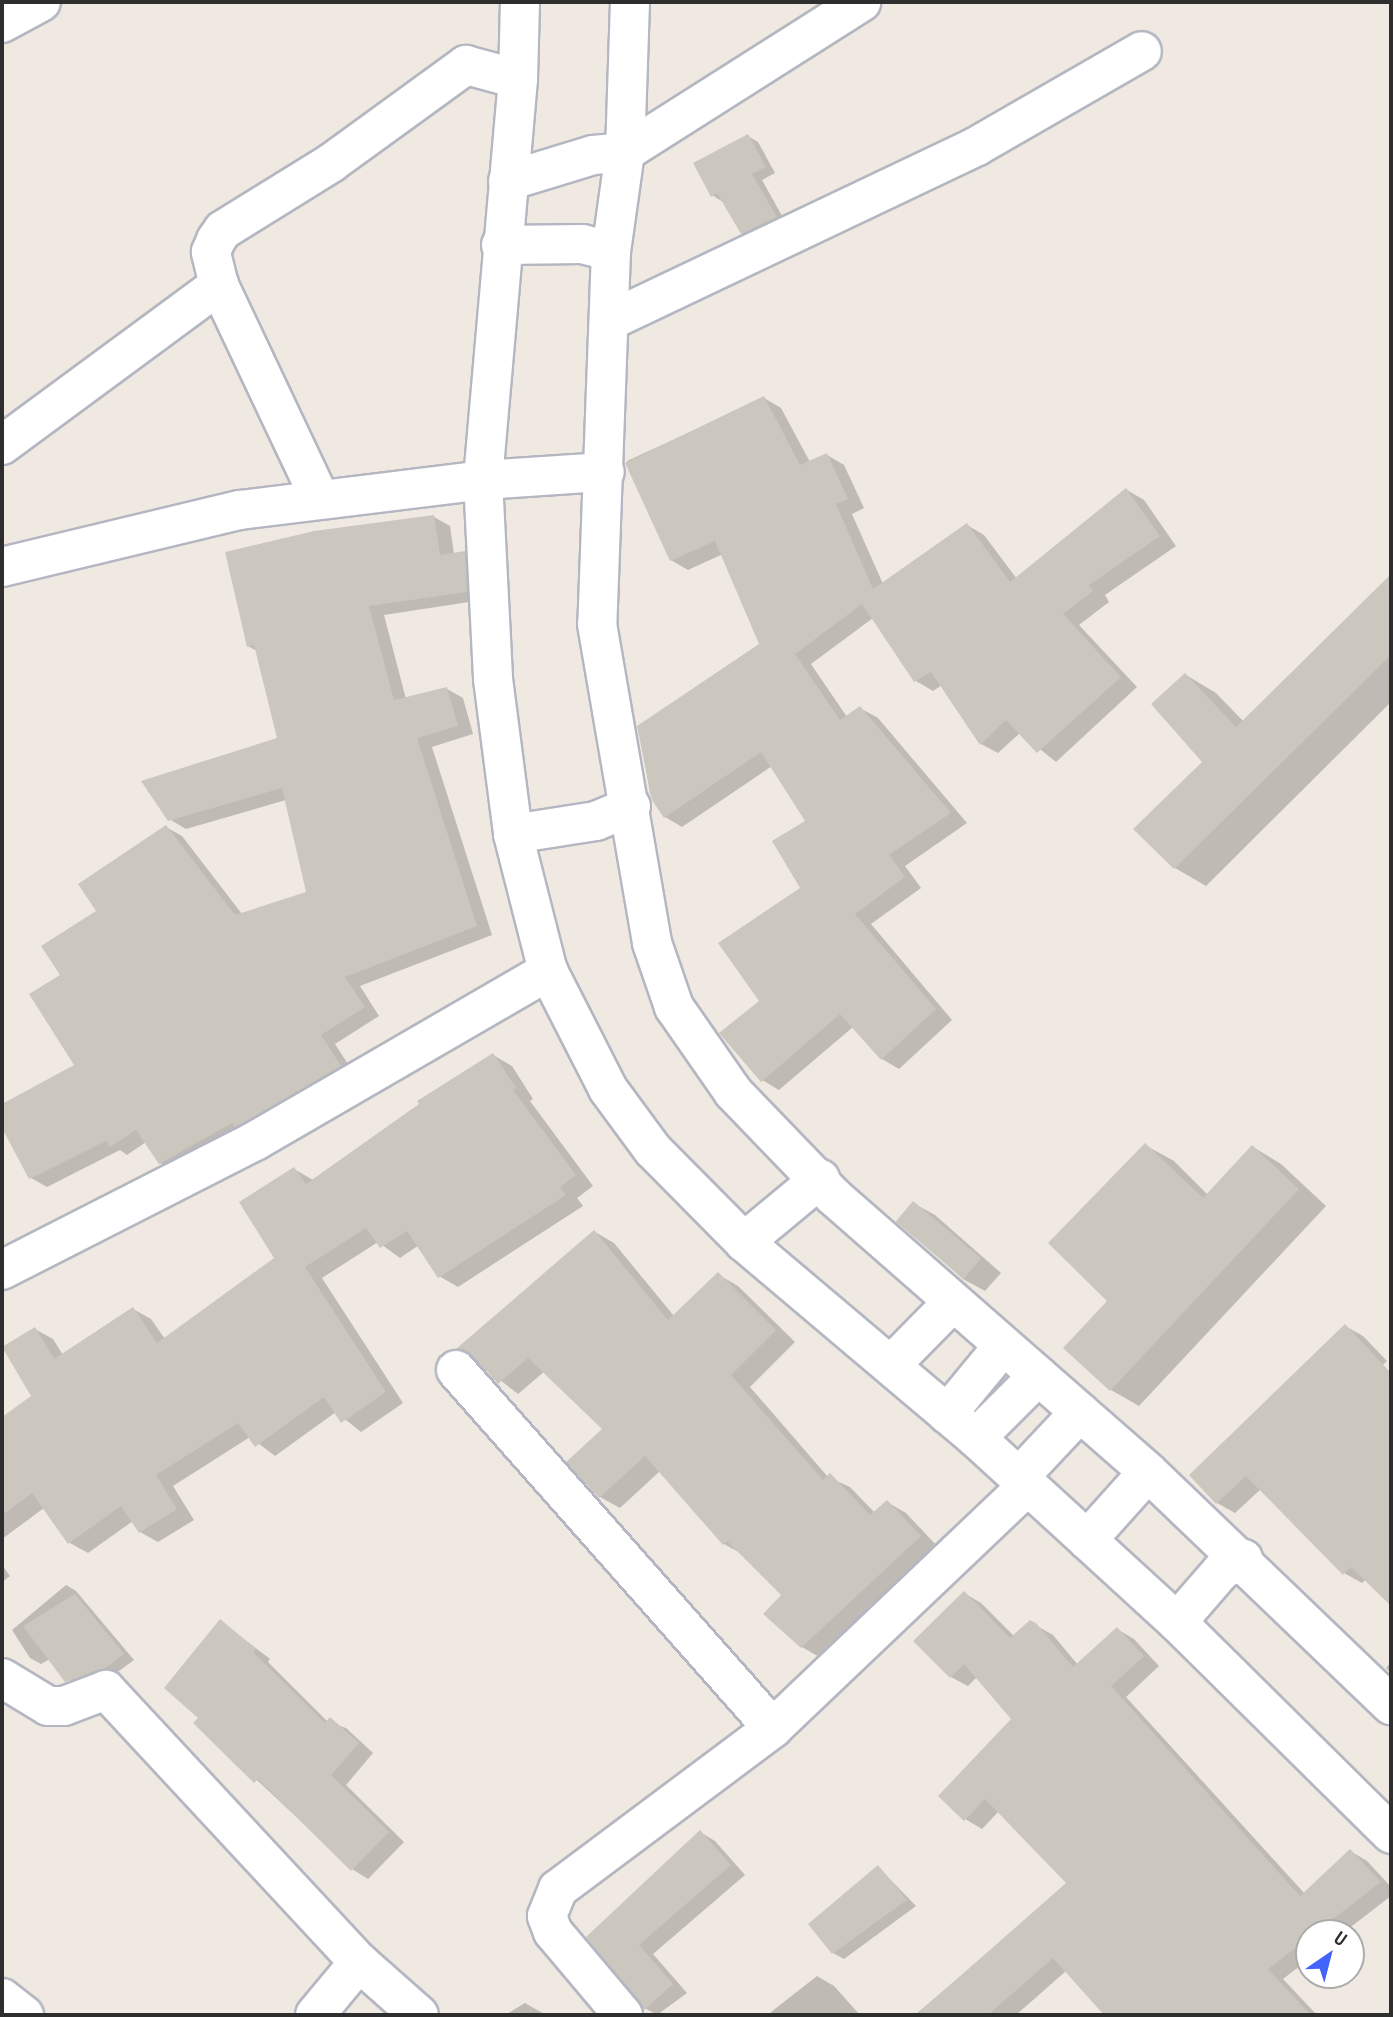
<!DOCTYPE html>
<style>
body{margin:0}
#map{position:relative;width:1393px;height:2017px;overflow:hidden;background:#efe9e1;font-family:"PT Sans Narrow",sans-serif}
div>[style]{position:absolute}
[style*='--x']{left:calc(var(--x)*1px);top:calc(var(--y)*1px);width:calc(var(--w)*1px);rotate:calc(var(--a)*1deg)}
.shadow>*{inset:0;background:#0003}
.building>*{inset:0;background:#cbc7bf;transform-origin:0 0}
.roads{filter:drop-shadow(2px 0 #b4b7c1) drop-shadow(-2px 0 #b4b7c1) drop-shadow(0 2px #b4b7c1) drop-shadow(0 -2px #b4b7c1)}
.street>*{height:38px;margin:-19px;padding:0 19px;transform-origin:19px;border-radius:19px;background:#fff}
.secondary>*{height:38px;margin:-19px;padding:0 19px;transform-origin:19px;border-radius:19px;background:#fff}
span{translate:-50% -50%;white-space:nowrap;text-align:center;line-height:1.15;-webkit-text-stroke:6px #fff;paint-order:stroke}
.frame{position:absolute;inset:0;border:4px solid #2e2e2e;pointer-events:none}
.north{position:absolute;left:1295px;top:1919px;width:70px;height:70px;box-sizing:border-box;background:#fff;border:2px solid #ababab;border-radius:50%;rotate:35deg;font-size:19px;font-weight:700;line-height:28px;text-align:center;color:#2e2e2e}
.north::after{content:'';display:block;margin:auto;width:24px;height:32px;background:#4264fb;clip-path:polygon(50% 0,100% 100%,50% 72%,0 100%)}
</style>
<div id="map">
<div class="shadow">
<i style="clip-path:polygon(748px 136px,758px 142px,775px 173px,762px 180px,786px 223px,753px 239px,742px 233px,723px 202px,712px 195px)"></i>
<i style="clip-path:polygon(764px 398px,781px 408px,810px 462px,827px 455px,844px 465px,864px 508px,852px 514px,883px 584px,967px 525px,984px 535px,1017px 579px,1127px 490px,1144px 500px,1176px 546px,1105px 595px,1109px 602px,1079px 625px,1137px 687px,1056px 762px,1020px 733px,998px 753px,981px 744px,942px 685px,933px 691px,916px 681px,873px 618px,811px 664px,847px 717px,860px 708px,878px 718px,967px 823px,905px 866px,921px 888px,871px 924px,952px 1020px,899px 1069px,882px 1059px,853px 1027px,779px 1090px,762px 1080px,762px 1002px,802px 889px,807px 822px,772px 766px,682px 827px,665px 817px,650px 793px,639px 727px,761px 645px,723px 554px,688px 570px,671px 560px,627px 461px)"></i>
<i style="clip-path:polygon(434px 517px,450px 526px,454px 554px,464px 553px,480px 562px,482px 600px,384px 615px,406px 699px,447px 689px,463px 698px,473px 734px,432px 747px,492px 935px,360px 986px,379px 1016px,335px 1044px,355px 1075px,176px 1172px,160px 1163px,146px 1142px,127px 1155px,120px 1150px,47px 1187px,31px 1178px,2px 1125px,2px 1106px,76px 1066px,62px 976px,99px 912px,166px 827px,182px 836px,242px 914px,308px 893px,286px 800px,186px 829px,169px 819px,279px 739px,257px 651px,248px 646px)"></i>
<i style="clip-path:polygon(1391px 577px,1391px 702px,1206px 886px,1175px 868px,1136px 829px,1204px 762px,1186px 675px,1216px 693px,1244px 722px)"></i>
<i style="clip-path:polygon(493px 1055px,512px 1066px,533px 1099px,530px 1101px,593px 1186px,577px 1198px,583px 1206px,458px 1287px,439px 1276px,419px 1245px,400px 1258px,378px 1242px,322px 1278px,403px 1403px,361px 1432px,336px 1412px,275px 1456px,250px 1437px,173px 1486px,194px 1520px,158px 1542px,140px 1532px,133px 1521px,88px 1553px,70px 1543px,44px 1508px,2px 1539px,2px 1420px,33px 1396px,35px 1329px,53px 1339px,63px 1355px,133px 1309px,151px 1319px,165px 1339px,277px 1258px,294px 1169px,313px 1180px)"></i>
<i style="clip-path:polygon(1145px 1145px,1174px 1161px,1208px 1195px,1253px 1147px,1281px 1164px,1326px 1206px,1139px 1406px,1111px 1390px,1110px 1301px)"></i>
<i style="clip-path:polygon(913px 1203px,935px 1215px,1001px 1273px,985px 1291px,963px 1279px,898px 1221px)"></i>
<i style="clip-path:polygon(595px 1232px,614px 1243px,674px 1316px,719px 1275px,738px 1286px,795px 1342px,750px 1387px,828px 1477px,850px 1487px,875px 1513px,887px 1502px,906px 1513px,939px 1548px,821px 1658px,802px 1647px,783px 1595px,744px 1555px,724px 1544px,660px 1471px,620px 1508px,600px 1497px,569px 1462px,605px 1429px,545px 1371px,518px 1394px,459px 1348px)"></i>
<i style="clip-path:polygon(1345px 1326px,1363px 1336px,1387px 1361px,1365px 1381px,1391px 1408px,1391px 1604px,1366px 1579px,1362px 1583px,1344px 1573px,1261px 1489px,1235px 1513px,1217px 1503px)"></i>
<i style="clip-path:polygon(2px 1565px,10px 1576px,2px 1582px)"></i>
<i style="clip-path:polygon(66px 1585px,76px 1591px,134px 1660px,115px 1674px,77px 1687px,50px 1659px,41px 1664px,30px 1658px,12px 1630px)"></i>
<i style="clip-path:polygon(964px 1593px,981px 1603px,1014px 1636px,1030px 1622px,1053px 1635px,1078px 1665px,1117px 1629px,1134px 1639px,1159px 1666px,1126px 1697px,1305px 1894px,1350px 1851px,1367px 1861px,1391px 1887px,1391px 1896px,1343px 1933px,1309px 1933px,1309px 1959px,1283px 1979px,1317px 2015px,1107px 2015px,1066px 1971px,1016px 2015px,915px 2015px,1069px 1883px,999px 1811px,982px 1829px,965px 1819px,1013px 1720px,977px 1677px,968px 1686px,951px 1677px)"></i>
<i style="clip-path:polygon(220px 1621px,270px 1659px,268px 1662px,328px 1722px,346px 1728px,373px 1753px,346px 1785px,404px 1842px,368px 1879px,352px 1869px,196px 1723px,201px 1718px)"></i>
<i style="clip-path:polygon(1391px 1662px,1391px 1673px,1386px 1668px)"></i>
<i style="clip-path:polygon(700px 1832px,715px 1841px,745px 1875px,653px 1954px,687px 1993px,657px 2015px,645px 2008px,588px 1937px)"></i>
<i style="clip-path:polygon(878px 1867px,916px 1906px,844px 1959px,833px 1953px)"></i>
<i style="clip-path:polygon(817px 1976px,834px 1986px,860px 2015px,773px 2015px,771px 2012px)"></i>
<i style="clip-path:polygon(525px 2003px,546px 2015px,505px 2015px)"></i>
</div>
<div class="building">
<i style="clip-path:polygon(748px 134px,766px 167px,752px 174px,777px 217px,741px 234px,717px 193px,711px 197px,693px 163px)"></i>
<i style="clip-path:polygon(764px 396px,800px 465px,827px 453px,848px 499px,836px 504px,873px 589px,967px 523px,1010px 582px,1126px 488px,1160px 536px,1089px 585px,1093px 591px,1063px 614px,1121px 677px,1037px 753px,1006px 720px,980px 745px,931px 672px,914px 682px,862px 604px,795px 654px,840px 720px,860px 706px,951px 813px,889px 855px,905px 877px,855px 914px,936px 1009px,881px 1060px,840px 1014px,761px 1082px,719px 1033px,759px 1001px,718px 943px,800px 888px,772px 841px,805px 821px,761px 752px,664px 818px,652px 800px,637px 726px,759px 644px,715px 541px,670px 561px,625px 463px)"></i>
<i style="clip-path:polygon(434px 515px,440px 555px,465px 551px,467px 592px,369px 606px,394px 700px,447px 687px,458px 726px,417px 738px,477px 926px,345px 977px,365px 1007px,321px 1035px,341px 1066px,245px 1122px,235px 1127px,232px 1123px,159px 1164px,136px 1130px,110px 1147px,106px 1141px,29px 1179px,2px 1128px,2px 1104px,74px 1065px,29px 994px,60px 975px,41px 946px,96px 911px,78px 884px,166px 825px,235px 915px,306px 892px,282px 788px,168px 821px,141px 781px,277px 738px,254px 645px,247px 647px,225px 552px,314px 531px)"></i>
<i style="clip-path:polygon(1391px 574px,1391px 655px,1174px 869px,1133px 829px,1202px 762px,1151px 704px,1185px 673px,1236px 727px)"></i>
<i style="clip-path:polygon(493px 1053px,516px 1088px,513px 1090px,576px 1175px,560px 1187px,566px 1195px,438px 1278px,407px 1231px,380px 1248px,366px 1228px,305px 1267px,386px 1392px,341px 1423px,324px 1397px,255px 1447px,238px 1423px,156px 1475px,177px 1509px,139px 1533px,121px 1506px,68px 1544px,32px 1493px,2px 1515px,2px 1417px,31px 1396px,2px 1347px,35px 1327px,54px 1359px,133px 1307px,157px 1343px,274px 1258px,239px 1202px,294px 1167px,306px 1184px,419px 1104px,417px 1101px)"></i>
<i style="clip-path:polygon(1145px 1143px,1203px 1198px,1252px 1145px,1299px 1189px,1110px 1391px,1063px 1348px,1107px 1301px,1048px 1243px)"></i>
<i style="left:913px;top:1201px;width:89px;height:27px;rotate:40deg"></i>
<i style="clip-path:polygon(594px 1230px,668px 1320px,718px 1272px,776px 1330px,731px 1375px,823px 1480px,830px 1473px,870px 1515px,887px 1500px,921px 1536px,801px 1648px,763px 1614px,781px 1595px,727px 1541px,723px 1545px,645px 1456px,599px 1498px,566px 1462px,602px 1429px,528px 1358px,498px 1384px,472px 1355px,456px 1349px)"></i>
<i style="clip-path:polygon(1345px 1324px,1391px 1373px,1391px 1606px,1351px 1567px,1343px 1575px,1246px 1476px,1216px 1504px,1189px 1475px)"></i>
<i style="clip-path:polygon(964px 1591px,1010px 1638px,1030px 1620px,1036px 1623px,1073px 1667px,1117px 1627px,1144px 1656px,1111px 1686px,1300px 1896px,1350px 1849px,1381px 1882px,1268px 1969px,1311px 2015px,1104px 2015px,1053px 1958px,988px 2015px,916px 2015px,1066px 1883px,985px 1799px,964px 1821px,938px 1796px,1011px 1719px,964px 1664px,950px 1678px,913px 1641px)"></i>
<i style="clip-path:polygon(75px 1594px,124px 1654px,104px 1669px,65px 1682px,23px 1626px)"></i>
<i style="clip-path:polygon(220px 1619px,256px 1649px,253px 1652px,325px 1723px,330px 1717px,359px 1743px,331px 1775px,389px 1832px,351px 1871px,258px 1779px,254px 1783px,193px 1723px,198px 1718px,164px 1688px)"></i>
<i style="clip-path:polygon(700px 1830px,731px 1865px,639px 1945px,673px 1984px,644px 2010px,586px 1937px)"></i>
<i style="clip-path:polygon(878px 1865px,907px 1900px,832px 1954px,808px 1924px)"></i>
</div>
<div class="roads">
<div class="street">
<i style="--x:630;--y:2;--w:150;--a:91.9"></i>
<i style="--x:625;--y:152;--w:100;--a:98"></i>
<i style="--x:611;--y:251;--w:373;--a:92.1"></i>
<i style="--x:597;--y:624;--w:324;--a:80.2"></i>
<i style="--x:652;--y:943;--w:68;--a:71"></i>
<i style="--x:674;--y:1007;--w:103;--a:55.2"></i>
<i style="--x:733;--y:1092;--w:144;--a:46.1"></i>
<i style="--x:833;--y:1196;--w:419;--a:41.2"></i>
<i style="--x:1148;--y:1472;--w:337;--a:43.8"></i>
<i style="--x:2;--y:23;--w:44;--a:-28.3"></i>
<i style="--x:508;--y:181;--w:89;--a:-17"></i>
<i style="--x:593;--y:155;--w:32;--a:-5"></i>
<i style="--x:625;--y:152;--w:280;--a:-32.4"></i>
<i style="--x:501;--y:245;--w:81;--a:-0.7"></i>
<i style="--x:582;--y:244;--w:30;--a:14"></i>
<i style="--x:609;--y:321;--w:407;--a:-25.4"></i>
<i style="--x:977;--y:146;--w:190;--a:-29.9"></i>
<i style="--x:2;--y:445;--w:270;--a:-36.4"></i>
<i style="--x:320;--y:499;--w:237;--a:-115.3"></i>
<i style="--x:219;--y:285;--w:34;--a:-104"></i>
<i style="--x:211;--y:252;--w:13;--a:-67"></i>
<i style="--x:216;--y:240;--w:12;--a:-55"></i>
<i style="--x:223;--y:230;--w:127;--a:-31.8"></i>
<i style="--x:331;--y:163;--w:167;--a:-36"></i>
<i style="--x:466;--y:65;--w:54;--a:15.1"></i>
<i style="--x:2;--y:567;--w:245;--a:-13.5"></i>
<i style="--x:240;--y:510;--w:245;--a:-7"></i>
<i style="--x:483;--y:480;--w:122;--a:-3.8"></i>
<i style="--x:513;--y:834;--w:84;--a:-8.9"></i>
<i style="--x:596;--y:821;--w:38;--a:-23"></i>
<i style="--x:744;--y:1242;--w:99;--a:-39.7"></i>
<i style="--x:2;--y:1270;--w:284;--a:-27"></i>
<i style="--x:255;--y:1141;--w:339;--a:-30.1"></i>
<i style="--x:891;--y:1365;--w:88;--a:-45.5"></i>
<i style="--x:456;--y:1370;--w:478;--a:48.5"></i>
<i style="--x:947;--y:1414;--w:88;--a:-50.5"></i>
<i style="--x:976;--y:1438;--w:88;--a:-45"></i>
<i style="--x:1019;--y:1477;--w:89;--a:-46.8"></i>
<i style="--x:1087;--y:1540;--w:91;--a:-48.1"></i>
<i style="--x:1177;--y:1622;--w:69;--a:-49.1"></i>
<i style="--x:1222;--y:1570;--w:24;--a:-28"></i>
<i style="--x:2;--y:1678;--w:54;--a:31.3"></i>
<i style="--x:48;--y:1706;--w:16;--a:0"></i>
<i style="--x:64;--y:1706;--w:45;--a:-20.9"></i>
<i style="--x:106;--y:1690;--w:371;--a:47.1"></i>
<i style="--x:359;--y:1962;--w:80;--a:41.5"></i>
<i style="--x:2;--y:1998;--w:28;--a:38"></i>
<i style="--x:315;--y:2015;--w:69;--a:-50.3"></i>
<i style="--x:623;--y:2015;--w:109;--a:-130.1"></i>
<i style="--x:553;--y:1932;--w:17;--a:-111"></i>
<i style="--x:547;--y:1916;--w:29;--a:-68"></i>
<i style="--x:558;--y:1889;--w:269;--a:-36.8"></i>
<i style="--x:773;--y:1728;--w:352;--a:-43.6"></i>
</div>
<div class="secondary">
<i style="--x:520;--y:2;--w:77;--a:91.5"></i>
<i style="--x:518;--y:79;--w:403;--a:95"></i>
<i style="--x:483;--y:480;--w:199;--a:87.1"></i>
<i style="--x:493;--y:679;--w:156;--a:82.6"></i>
<i style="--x:513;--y:834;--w:141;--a:75.7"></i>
<i style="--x:548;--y:971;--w:132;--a:63"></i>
<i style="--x:608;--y:1089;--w:76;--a:53.6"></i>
<i style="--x:653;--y:1150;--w:129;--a:45.3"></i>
<i style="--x:744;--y:1242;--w:304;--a:40.2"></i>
<i style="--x:976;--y:1438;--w:273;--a:42.5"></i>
<i style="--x:1177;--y:1622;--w:301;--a:44.7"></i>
</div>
</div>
<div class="frame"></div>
<div class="north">U</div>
</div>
